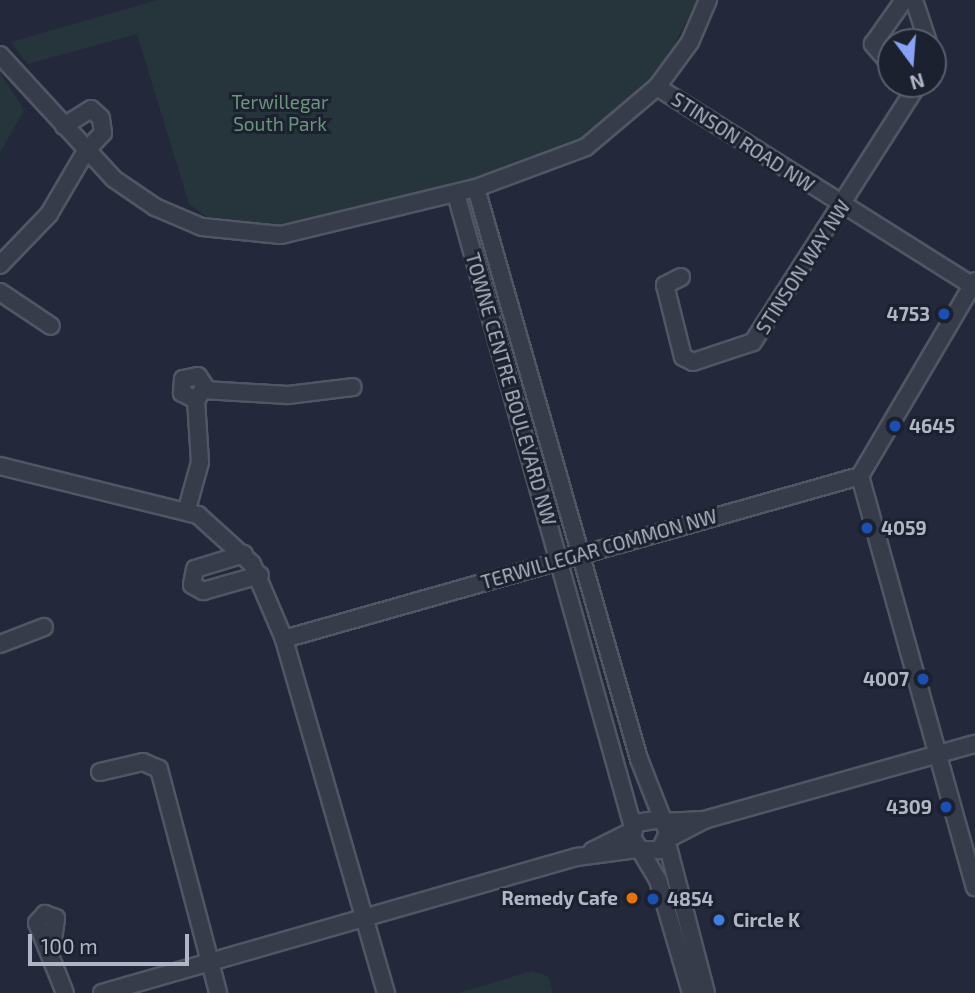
<!DOCTYPE html>
<style>
body{margin:0}
#map{position:relative;width:975px;height:993px;overflow:hidden;background:#23293a;font-family:"Exo 2",sans-serif}
div>[style]{position:absolute}
[style*='--x']{left:calc(var(--x)*1px);top:calc(var(--y)*1px);width:calc(var(--w)*1px);rotate:calc(var(--a)*1deg)}
.green>*{inset:0;background:#25353b}
.roads{filter:drop-shadow(2px 0 #515665) drop-shadow(-2px 0 #515665) drop-shadow(0 2px #515665) drop-shadow(0 -2px #515665)}
.minor>*{height:16px;margin:-8px;padding:0 8px;transform-origin:8px;border-radius:8px;background:#363c4a}
.dots>*{width:19px;height:19px;translate:-50% -50%;box-sizing:border-box;border:4px solid #1c212f;border-radius:50%}
span{translate:-50% -50%;white-space:nowrap;text-align:center;line-height:1.15;-webkit-text-stroke:6px #1c212f;paint-order:stroke}
.park-label{font-size:19px;color:#69967a}
.street-label{font-size:19px;color:#b1b6c6}
.poi-label{font-size:19px;color:#b1b6c6;font-weight:700}
.right{translate:-100% -50%;text-align:right}
.left{translate:0 -50%;text-align:left}
.north{position:absolute;left:877px;top:28px;width:70px;height:70px;box-sizing:border-box;background:#1c212f;border:2px solid #585d6b;border-radius:50%;rotate:164deg;font-size:19px;font-weight:700;line-height:28px;text-align:center;color:#b1b6c6}
.north::after{content:'';display:block;margin:auto;width:24px;height:32px;background:#88a2f5;clip-path:polygon(50% 0,100% 100%,50% 72%,0 100%)}
.scale{position:absolute;left:28px;top:934px;width:161px;height:32px;box-sizing:border-box;border:4px solid #b1b6c6;border-top:0;padding-left:9px;font-size:21px;line-height:24px;white-space:nowrap;color:#b1b6c6;-webkit-text-stroke:5px #1c212f;paint-order:stroke}
</style>
<div id="map">
<div class="green">
<i style="clip-path:polygon(157px 0,697px 0,671px 52px,641px 90px,581px 139px,495px 172px,319px 222px,270px 227px,214px 222px,189px 204px,137px 34px,28px 64px,11px 42px)"></i>
<i style="clip-path:polygon(0 72px,24px 110px,0 153px)"></i>
<i style="clip-path:polygon(531px 971px,548px 976px,553px 993px,459px 993px)"></i>
</div>
<div class="roads">
<div class="minor">
<i style="--x:914;--y:0;--w:44;--a:71.6"></i>
<i style="--x:0;--y:55;--w:168;--a:47.4"></i>
<i style="--x:114;--y:179;--w:50;--a:34.3"></i>
<i style="--x:155;--y:207;--w:51;--a:23.1"></i>
<i style="--x:202;--y:227;--w:79;--a:5.8"></i>
<i style="--x:281;--y:235;--w:201;--a:-13.6"></i>
<i style="--x:476;--y:188;--w:117;--a:-20.4"></i>
<i style="--x:586;--y:147;--w:93;--a:-40.2"></i>
<i style="--x:657;--y:87;--w:56;--a:-53.7"></i>
<i style="--x:690;--y:42;--w:46;--a:-66.8"></i>
<i style="--x:891;--y:65;--w:28;--a:-131"></i>
<i style="--x:873;--y:44;--w:54;--a:-54.8"></i>
<i style="--x:657;--y:87;--w:372;--a:32.2"></i>
<i style="--x:476;--y:188;--w:594;--a:74.07"></i>
<i style="--x:639;--y:759;--w:79;--a:68.6"></i>
<i style="--x:668;--y:833;--w:19;--a:115"></i>
<i style="--x:660;--y:850;--w:20;--a:180"></i>
<i style="--x:640;--y:850;--w:15;--a:-122"></i>
<i style="--x:632;--y:837;--w:15;--a:-74"></i>
<i style="--x:636;--y:823;--w:24;--a:-9"></i>
<i style="--x:456;--y:194;--w:657;--a:74.38"></i>
<i style="--x:0;--y:265;--w:71;--a:-46.1"></i>
<i style="--x:49;--y:214;--w:73;--a:-59.6"></i>
<i style="--x:86;--y:151;--w:25;--a:-47"></i>
<i style="--x:103;--y:133;--w:15;--a:-98"></i>
<i style="--x:101;--y:118;--w:13;--a:-138"></i>
<i style="--x:91;--y:109;--w:32;--a:148"></i>
<i style="--x:681;--y:277;--w:18;--a:153"></i>
<i style="--x:665;--y:285;--w:74;--a:76"></i>
<i style="--x:683;--y:357;--w:11;--a:27"></i>
<i style="--x:693;--y:362;--w:63;--a:-18.4"></i>
<i style="--x:753;--y:342;--w:306;--a:-57.4"></i>
<i style="--x:0;--y:292;--w:61;--a:33.7"></i>
<i style="--x:196;--y:400;--w:16;--a:-153"></i>
<i style="--x:182;--y:393;--w:14;--a:-86"></i>
<i style="--x:183;--y:379;--w:15;--a:-11"></i>
<i style="--x:198;--y:376;--w:14;--a:56"></i>
<i style="--x:0;--y:466;--w:204;--a:13.9"></i>
<i style="--x:198;--y:515;--w:73;--a:42.2"></i>
<i style="--x:252;--y:564;--w:82;--a:66.9"></i>
<i style="--x:860;--y:476;--w:427;--a:74.4"></i>
<i style="--x:860;--y:476;--w:226;--a:-59.5"></i>
<i style="--x:187;--y:509;--w:49;--a:-74.5"></i>
<i style="--x:200;--y:462;--w:62;--a:-93.7"></i>
<i style="--x:196;--y:400;--w:12;--a:-55"></i>
<i style="--x:203;--y:390;--w:85;--a:3.4"></i>
<i style="--x:288;--y:395;--w:65;--a:-7"></i>
<i style="--x:244;--y:554;--w:51;--a:163"></i>
<i style="--x:195;--y:569;--w:16;--a:101"></i>
<i style="--x:192;--y:585;--w:13;--a:29"></i>
<i style="--x:203;--y:591;--w:59;--a:-15.7"></i>
<i style="--x:0;--y:644;--w:47;--a:-21.1"></i>
<i style="--x:100;--y:772;--w:44;--a:-13.1"></i>
<i style="--x:143;--y:762;--w:17;--a:24"></i>
<i style="--x:159;--y:769;--w:232;--a:75.2"></i>
<i style="--x:663;--y:822;--w:41;--a:-2.8"></i>
<i style="--x:668;--y:839;--w:41;--a:-27.8"></i>
<i style="--x:704;--y:820;--w:281;--a:-15.7"></i>
<i style="--x:667;--y:843;--w:155;--a:75.4"></i>
<i style="--x:640;--y:850;--w:35;--a:59"></i>
<i style="--x:658;--y:880;--w:118;--a:73.7"></i>
<i style="--x:592;--y:851;--w:45;--a:-26.6"></i>
<i style="--x:52;--y:947;--w:29;--a:-82"></i>
<i style="--x:56;--y:918;--w:12;--a:-160"></i>
<i style="--x:45;--y:914;--w:12;--a:132"></i>
<i style="--x:37;--y:923;--w:75;--a:68.2"></i>
<i style="--x:102;--y:993;--w:494;--a:-16"></i>
<i style="--x:577;--y:857;--w:62;--a:-7.5"></i>
<i style="--x:386;--y:993;--w:368;--a:-106.1"></i>
<i style="--x:284;--y:639;--w:599;--a:-15.8"></i>
</div>
</div>
<div class="dots">
<i style="left:944px;top:314px;background:#1a4fb4"></i>
<i style="left:895px;top:426px;background:#1a4fb4"></i>
<i style="left:867px;top:528px;background:#1a4fb4"></i>
<i style="left:923px;top:679px;background:#1a4fb4"></i>
<i style="left:946px;top:807px;background:#1a4fb4"></i>
<i style="left:632px;top:898px;background:#e8710a"></i>
<i style="left:653px;top:899px;background:#1a4fb4"></i>
<i style="left:719px;top:920px;background:#3f7fe0"></i>
</div>
<div class="park-label">
<span style="left:280px;top:113px">Terwillegar<br>South Park</span>
</div>
<div class="street-label">
<span style="left:743px;top:142px;rotate:33deg">STINSON ROAD NW</span>
<span style="left:803px;top:267px;rotate:-57deg">STINSON WAY NW</span>
<span style="left:511px;top:389px;rotate:74deg">TOWNE CENTRE BOULEVARD NW</span>
<span style="left:599px;top:549px;rotate:-16deg">TERWILLEGAR COMMON NW</span>
</div>
<div class="poi-label">
<span class="right" style="left:930px;top:314px">4753</span>
<span class="left" style="left:909px;top:426px">4645</span>
<span class="left" style="left:881px;top:528px">4059</span>
<span class="right" style="left:909px;top:679px">4007</span>
<span class="right" style="left:932px;top:807px">4309</span>
<span class="right" style="left:618px;top:898px">Remedy Cafe</span>
<span class="left" style="left:667px;top:899px">4854</span>
<span class="left" style="left:733px;top:920px">Circle K</span>
</div>
<div class="north">N</div>
<div class="scale">100 m</div>
</div>
